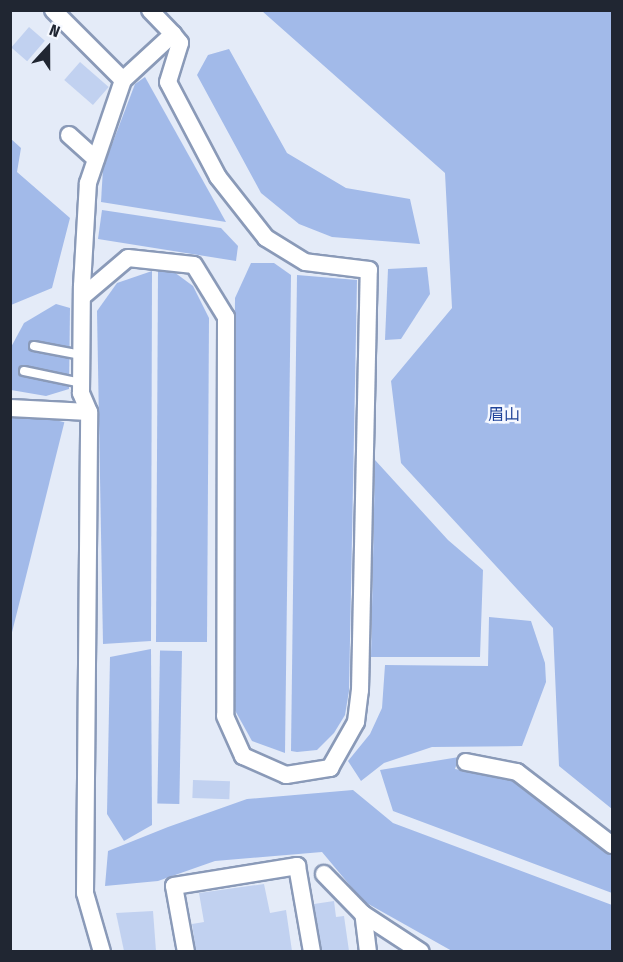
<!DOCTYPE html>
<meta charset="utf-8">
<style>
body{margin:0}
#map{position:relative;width:623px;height:962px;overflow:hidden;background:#e4ebf8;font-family:"Fira Sans Condensed","Noto Sans JP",sans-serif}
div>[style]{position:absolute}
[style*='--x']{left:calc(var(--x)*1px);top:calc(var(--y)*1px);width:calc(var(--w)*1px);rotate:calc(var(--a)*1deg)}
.green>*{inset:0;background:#a2bae9;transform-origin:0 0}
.building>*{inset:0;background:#c1d1f0;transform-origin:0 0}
.roads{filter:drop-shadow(2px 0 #8a9ab8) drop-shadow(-2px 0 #8a9ab8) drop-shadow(0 2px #8a9ab8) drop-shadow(0 -2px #8a9ab8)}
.service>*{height:8px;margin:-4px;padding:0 4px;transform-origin:4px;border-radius:4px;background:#fff}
.minor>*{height:16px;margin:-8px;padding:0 8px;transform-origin:8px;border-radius:8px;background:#fff}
span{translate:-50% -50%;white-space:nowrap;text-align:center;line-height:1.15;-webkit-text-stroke:5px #f5f8ff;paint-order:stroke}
.park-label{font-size:16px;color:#1f4399}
.frame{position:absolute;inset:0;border:12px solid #202632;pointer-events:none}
.north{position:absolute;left:18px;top:18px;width:60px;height:60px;-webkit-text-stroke:4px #f5f8ff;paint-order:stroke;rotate:21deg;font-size:16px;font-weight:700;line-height:24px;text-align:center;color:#202632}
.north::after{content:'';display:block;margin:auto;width:21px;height:27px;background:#202632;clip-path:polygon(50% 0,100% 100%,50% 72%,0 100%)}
</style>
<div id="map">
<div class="green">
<i style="clip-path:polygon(262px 11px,612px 11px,612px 809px,559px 766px,553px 628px,401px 463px,391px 381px,452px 308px,445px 173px)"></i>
<i style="clip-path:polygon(229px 49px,287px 153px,346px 188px,410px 199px,420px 244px,332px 237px,299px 224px,261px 193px,197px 75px,208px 55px)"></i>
<i style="clip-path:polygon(145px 77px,226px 222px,101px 202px,103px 168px,135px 84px)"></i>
<i style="clip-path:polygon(10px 138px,21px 148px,17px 172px,70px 218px,52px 288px,11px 305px)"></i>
<i style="clip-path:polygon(102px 210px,221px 228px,238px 246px,236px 261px,98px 239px)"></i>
<i style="clip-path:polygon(251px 263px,274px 263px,291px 275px,285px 753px,252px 741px,232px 705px,235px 298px)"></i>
<i style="clip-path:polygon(427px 267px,430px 294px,401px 339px,385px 340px,388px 269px)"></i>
<i style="clip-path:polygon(152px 271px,151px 641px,103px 644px,97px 311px,117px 283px)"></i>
<i style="clip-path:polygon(158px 271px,174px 272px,193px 286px,209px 318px,207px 642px,156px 642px)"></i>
<i style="clip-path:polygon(297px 275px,357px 280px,349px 691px,345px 715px,334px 733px,317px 750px,297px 752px,291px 751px)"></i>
<i style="clip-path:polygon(56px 304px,70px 308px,69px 389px,46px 396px,11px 390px,10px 349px,24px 323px)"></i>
<i style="left:11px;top:409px;width:55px;height:543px;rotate:14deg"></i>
<i style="clip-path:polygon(375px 460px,448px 540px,483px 570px,480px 657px,371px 657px)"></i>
<i style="clip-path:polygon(489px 617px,531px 621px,545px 663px,546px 682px,522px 746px,432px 747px,384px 763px,361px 781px,348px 761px,370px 734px,382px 708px,385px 665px,488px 666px)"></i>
<i style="clip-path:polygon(151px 649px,152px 825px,124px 841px,107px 814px,110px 657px)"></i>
<i style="left:182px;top:651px;width:153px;height:22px;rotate:91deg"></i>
<i style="clip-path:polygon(459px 757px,455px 769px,516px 780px,612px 854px,612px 893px,393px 811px,380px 770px)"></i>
<i style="clip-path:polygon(353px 790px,393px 823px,612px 905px,612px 951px,452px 951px,363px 901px,322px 852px,215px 861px,158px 881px,105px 886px,108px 851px,168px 827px,247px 799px)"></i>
</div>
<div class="building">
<i style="left:29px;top:27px;width:21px;height:27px;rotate:41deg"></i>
<i style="left:80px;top:62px;width:38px;height:24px;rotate:41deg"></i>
<i style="left:193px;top:780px;width:37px;height:18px;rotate:2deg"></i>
<i style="clip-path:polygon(264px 884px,270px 913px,286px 910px,292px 951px,196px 951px,192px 924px,204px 922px,199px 893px)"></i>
<i style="clip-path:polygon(334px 901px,336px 917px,344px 916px,349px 951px,322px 951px,314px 904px)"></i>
<i style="clip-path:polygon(153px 911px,156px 951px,124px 951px,116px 913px)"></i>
</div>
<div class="roads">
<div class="service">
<i style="--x:34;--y:346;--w:48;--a:10.8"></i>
<i style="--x:24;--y:371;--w:58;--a:11.9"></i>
</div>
<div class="minor">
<i style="--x:53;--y:10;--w:99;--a:45"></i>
<i style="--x:123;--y:80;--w:68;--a:-42.6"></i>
<i style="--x:173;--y:34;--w:33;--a:-134"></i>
<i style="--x:69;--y:135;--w:36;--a:42"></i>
<i style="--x:82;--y:297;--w:60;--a:-40.3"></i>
<i style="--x:128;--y:258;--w:66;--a:6.1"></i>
<i style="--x:194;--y:265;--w:61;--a:58.4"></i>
<i style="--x:226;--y:317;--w:399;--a:90.1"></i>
<i style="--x:225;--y:716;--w:44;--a:65.8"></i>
<i style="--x:243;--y:756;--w:47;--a:23.8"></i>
<i style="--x:286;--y:775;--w:45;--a:-9"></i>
<i style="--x:330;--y:768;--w:53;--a:-60.5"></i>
<i style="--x:356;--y:722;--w:32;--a:-83"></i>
<i style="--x:360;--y:690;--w:420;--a:-88.8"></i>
<i style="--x:369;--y:270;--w:64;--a:-172.9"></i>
<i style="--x:305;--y:262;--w:46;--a:-148.4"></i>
<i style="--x:266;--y:238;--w:78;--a:-128.2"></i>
<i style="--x:218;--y:177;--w:107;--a:-117.8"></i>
<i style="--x:168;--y:82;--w:41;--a:-72.9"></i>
<i style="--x:180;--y:43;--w:11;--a:-128"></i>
<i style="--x:10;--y:408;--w:79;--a:2.9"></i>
<i style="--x:466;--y:762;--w:52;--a:11.1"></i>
<i style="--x:517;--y:772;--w:120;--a:37.5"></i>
<i style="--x:324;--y:874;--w:56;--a:45.7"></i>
<i style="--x:102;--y:952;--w:61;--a:-106.1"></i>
<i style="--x:85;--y:893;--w:481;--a:-89.5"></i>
<i style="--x:89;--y:412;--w:21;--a:-113"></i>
<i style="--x:81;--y:393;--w:107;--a:-89.5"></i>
<i style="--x:82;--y:286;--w:103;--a:-86.7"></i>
<i style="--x:88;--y:183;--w:109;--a:-71.2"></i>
<i style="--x:186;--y:952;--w:67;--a:-100.3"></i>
<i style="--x:174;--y:886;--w:125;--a:-9.2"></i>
<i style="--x:297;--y:866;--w:87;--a:80.1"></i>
<i style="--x:368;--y:952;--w:38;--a:-97"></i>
<i style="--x:363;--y:914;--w:69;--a:33.2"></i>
</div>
</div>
<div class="park-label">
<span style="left:504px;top:415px">眉山</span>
</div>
<div class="frame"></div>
<div class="north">N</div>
</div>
